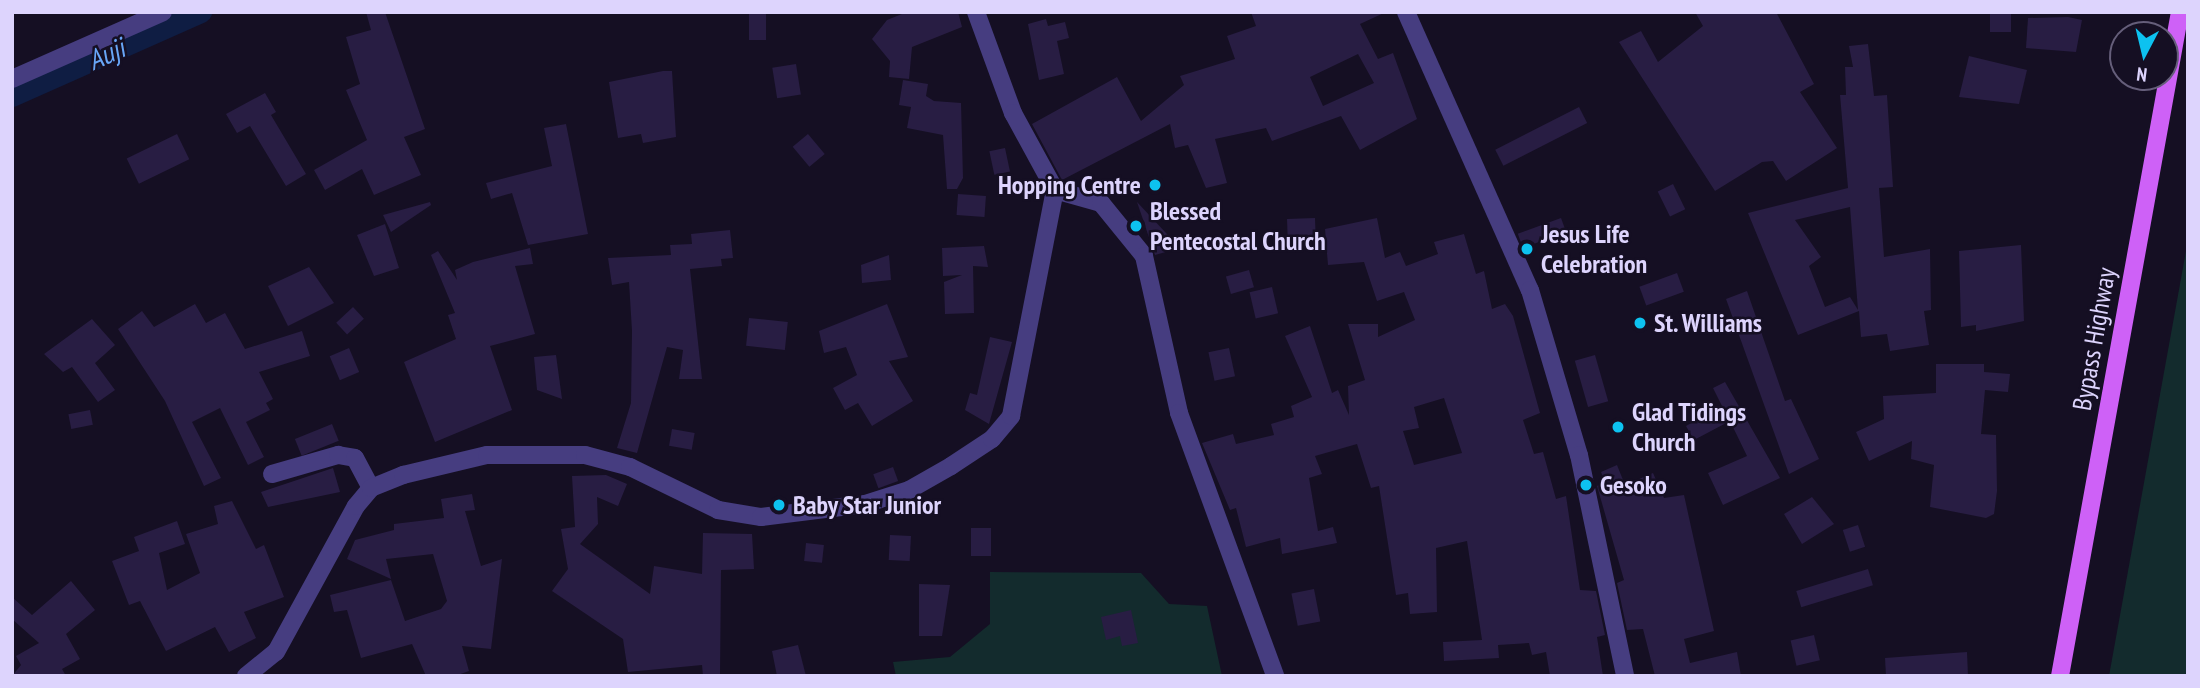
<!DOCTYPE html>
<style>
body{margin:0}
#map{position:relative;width:2200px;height:688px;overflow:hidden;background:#150f23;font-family:"PT Sans Narrow",sans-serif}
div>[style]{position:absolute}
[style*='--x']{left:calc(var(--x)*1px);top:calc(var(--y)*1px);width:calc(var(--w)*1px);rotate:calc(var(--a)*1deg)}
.green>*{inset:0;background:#132b2d}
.canal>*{height:21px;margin:-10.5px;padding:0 10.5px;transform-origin:10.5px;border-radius:10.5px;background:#0f1d43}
.building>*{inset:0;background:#281d43;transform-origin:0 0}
.street>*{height:18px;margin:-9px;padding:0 9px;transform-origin:9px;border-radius:9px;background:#463d80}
.primary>*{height:18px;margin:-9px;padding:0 9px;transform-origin:9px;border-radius:9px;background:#ce61f7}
.dots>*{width:19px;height:19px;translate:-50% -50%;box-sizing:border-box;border:4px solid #150f23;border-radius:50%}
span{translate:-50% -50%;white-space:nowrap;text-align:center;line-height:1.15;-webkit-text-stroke:5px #150f23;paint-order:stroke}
.poi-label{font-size:26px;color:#ddd4fd;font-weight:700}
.right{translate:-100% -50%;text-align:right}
.left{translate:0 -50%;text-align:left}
.street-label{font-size:26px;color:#ddd4fd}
.water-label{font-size:28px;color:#68a6f7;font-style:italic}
.frame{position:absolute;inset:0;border:14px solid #ddd4fd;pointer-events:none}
.north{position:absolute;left:2109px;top:21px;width:70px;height:70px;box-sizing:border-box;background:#150f23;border:2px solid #655e7a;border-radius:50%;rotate:187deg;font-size:19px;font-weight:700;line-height:28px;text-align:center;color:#ddd4fd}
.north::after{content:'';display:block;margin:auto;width:24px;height:32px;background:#0dc2f0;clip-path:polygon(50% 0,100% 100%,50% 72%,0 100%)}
</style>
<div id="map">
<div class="green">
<i style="clip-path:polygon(2188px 240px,2188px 676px,2109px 676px)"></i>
<i style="clip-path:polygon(990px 572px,1141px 573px,1169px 604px,1207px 606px,1222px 676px,896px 676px,893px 662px,950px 657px,990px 624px)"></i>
</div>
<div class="canal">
<i style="--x:12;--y:96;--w:207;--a:-24"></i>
</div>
<div class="building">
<i style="clip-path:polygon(366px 12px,385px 12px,425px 129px,404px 137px,421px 175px,374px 195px,362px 169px,325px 190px,314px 170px,367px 140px,346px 90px,360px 84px,346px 37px,371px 30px)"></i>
<i style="left:749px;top:12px;width:17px;height:28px"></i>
<i style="clip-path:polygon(907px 12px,958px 12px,962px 27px,912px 47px,909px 79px,889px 77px,890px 61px,872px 39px,887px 20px)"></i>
<i style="clip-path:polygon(evenodd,1251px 12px,1386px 12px,1360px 24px,1378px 59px,1393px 53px,1417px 119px,1360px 150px,1341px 116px,1272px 141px,1266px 128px,1215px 139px,1227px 183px,1206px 188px,1188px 145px,1175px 148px,1170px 124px,1062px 180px,1032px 124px,1117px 77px,1141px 121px,1184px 85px,1180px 76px,1235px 59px,1227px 36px,1256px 26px,1251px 12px,1358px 54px,1374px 83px,1323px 106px,1310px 77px,1358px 54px)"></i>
<i style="clip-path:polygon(1695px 12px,1776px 12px,1814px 84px,1800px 92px,1837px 148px,1786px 181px,1773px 161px,1762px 162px,1715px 191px,1619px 42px,1641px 31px,1658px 62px,1703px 26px)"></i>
<i style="left:1990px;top:12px;width:21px;height:20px"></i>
<i style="clip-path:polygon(2068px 17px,2082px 20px,2076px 52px,2026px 48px,2028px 18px)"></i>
<i style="clip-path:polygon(1046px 19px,1048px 26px,1065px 22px,1069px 38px,1057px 41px,1064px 74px,1039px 80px,1028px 24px)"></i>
<i style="clip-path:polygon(evenodd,1868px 44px,1874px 96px,1887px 95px,1893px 187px,1879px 188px,1884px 257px,1930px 249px,1931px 310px,1924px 311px,1929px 345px,1890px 351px,1887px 334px,1861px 337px,1859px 311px,1798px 335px,1748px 213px,1848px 188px,1840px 95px,1846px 95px,1845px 67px,1853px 67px,1849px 46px,1868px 44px,1850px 207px,1858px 310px,1850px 297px,1825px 307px,1809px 266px,1821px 257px,1795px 220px,1850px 207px)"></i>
<i style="clip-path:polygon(1969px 56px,2027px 70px,2019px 104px,1959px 97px)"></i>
<i style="left:796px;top:64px;width:31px;height:24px;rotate:81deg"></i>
<i style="clip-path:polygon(663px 71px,672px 71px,676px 137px,643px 143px,641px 134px,618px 138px,609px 82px)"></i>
<i style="clip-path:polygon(903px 80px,928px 84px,926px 96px,934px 101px,961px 103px,963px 178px,957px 189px,947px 189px,943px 135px,907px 128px,911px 107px,899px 105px)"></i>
<i style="clip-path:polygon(265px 93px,276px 112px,271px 115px,306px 174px,286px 186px,250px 126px,237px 133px,226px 114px)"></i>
<i style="left:1579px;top:107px;width:18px;height:94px;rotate:63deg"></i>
<i style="clip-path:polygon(566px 124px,588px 234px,528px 245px,512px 193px,491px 199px,486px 183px,552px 166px,544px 128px)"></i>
<i style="left:177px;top:134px;width:28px;height:56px;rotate:64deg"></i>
<i style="left:808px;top:134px;width:26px;height:20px;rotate:50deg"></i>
<i style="left:1005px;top:148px;width:24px;height:16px;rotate:78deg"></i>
<i style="left:1673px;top:184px;width:28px;height:17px;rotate:64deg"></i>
<i style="left:958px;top:194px;width:28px;height:21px;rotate:4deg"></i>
<i style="clip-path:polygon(430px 202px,431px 205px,391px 232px,383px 215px)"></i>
<i style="clip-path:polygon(1137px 202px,1180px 248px,1155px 255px)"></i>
<i style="left:1315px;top:218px;width:24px;height:28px;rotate:88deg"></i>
<i style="clip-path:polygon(evenodd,1377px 218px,1385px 258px,1400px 252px,1406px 266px,1438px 254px,1434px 242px,1464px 234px,1476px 274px,1484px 271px,1492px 309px,1505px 304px,1513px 316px,1540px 413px,1523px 420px,1534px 454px,1543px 452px,1556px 499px,1566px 496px,1580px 590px,1596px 591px,1605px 635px,1597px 637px,1603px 676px,1550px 676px,1546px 652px,1532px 655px,1529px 643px,1498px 645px,1499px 658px,1444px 661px,1443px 642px,1482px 640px,1467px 541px,1436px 548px,1437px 612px,1410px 614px,1408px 593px,1396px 595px,1379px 486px,1371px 488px,1357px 444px,1315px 456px,1322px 474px,1309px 478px,1318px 531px,1333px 527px,1337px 543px,1282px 554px,1280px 538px,1246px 547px,1236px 508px,1230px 510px,1202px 443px,1233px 434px,1236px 444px,1274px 435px,1271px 424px,1294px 417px,1291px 406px,1312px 397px,1285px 336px,1310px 326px,1332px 393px,1338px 390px,1349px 415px,1348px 386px,1365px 380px,1348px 324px,1378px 324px,1378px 337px,1415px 320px,1404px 292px,1377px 301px,1364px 262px,1328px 265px,1325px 229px,1377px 218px,1444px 398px,1462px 453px,1414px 465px,1403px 431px,1419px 428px,1414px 407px,1444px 398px)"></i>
<i style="left:1561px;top:218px;width:15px;height:46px;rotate:70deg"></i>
<i style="clip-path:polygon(385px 224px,399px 268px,374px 276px,357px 235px)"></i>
<i style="clip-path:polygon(730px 230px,733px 258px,721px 259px,722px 266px,690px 269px,702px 379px,679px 379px,683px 350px,667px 347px,637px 453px,617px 448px,631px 403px,632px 331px,629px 282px,612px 285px,608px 258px,671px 255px,670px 245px,692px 244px,691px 234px)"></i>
<i style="clip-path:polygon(2021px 245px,2024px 321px,1976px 331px,1976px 325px,1961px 327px,1959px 251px)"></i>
<i style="clip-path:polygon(984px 246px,988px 267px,973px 266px,974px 313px,945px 314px,944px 282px,962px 275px,943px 276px,942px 248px)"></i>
<i style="clip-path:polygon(530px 248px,533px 264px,515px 266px,535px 334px,490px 346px,512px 410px,435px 442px,404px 362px,456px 339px,448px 315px,455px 313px,431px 255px,438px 251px,457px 280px,455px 270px,473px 262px)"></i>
<i style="clip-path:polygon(889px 255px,891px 280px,862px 283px,861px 265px)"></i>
<i style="clip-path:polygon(309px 267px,334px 303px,288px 326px,268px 286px)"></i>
<i style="left:1249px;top:270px;width:18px;height:24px;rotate:74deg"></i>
<i style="left:1677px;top:273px;width:20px;height:40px;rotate:70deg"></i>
<i style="left:1272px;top:287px;width:27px;height:23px;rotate:77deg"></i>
<i style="clip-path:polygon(1747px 291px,1785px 401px,1791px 399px,1819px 459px,1789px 474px,1726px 299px)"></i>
<i style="clip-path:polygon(195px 304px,206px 323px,225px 313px,245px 349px,302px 331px,310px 356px,259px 372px,273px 399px,266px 403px,270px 410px,246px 422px,264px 457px,248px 465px,220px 408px,192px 422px,221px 478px,204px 486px,165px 401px,118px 329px,142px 311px,154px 327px)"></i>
<i style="clip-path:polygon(887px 304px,908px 357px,889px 361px,913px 401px,872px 426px,858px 403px,845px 410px,833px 388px,857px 375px,846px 347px,824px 353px,819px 331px)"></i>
<i style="left:353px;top:307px;width:16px;height:23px;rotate:47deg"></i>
<i style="left:749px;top:318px;width:39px;height:28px;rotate:6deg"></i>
<i style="clip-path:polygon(92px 319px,115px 345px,95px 363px,115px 390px,98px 402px,72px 367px,63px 372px,44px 354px)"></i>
<i style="clip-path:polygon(990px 337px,1012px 342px,989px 424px,965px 410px,970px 393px,977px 395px)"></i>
<i style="left:349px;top:348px;width:26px;height:21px;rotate:67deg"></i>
<i style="left:1229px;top:348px;width:29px;height:21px;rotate:78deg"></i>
<i style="clip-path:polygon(556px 355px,562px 399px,537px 390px,534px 357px)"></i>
<i style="left:1595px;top:355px;width:48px;height:21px;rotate:74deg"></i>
<i style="clip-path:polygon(1936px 364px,1984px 364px,1984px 372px,2010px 374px,2008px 392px,1985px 390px,1981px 434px,1996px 435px,1997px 491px,1994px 514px,1986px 518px,1930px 507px,1934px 465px,1911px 459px,1912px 441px,1869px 461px,1856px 432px,1884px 419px,1883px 396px,1936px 393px)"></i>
<i style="clip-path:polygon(1725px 382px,1780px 478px,1723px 505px,1708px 473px,1747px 456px,1730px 421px,1694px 440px,1686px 426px,1722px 406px,1713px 388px)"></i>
<i style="left:90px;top:410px;width:15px;height:22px;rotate:79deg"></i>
<i style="left:332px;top:424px;width:18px;height:40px;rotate:68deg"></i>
<i style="left:672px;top:429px;width:23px;height:17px;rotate:10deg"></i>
<i style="clip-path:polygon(1617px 465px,1625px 485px,1653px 473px,1664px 498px,1684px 495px,1714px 631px,1684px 639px,1690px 663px,1737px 652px,1741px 676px,1655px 676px,1643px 629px,1627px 630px,1617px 583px,1624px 580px,1597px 486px,1605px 482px,1601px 472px)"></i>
<i style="left:893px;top:467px;width:15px;height:21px;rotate:70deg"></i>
<i style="clip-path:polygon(333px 468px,340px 492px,268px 507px,261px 492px)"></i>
<i style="clip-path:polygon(606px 475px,627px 484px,618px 506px,597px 497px,598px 524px,580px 544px,650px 594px,654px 566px,702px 574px,703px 533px,752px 534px,754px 569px,721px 570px,720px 676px,703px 676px,702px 665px,628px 672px,623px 639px,552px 591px,568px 569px,561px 529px,575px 527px,572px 476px)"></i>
<i style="clip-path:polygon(472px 494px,475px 510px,465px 511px,481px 566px,502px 559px,491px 649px,462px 646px,469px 671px,455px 676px,426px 676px,412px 644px,361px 658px,347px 610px,334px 612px,330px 595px,391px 580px,405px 621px,441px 609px,447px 601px,433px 554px,386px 559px,391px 579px,347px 559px,355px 540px,394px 530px,394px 524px,444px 518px,441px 499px)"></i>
<i style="clip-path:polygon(1812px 497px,1834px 524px,1802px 544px,1784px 514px)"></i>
<i style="clip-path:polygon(232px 501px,256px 549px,264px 545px,284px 597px,244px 612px,256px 638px,229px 652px,215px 627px,166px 651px,140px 601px,129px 605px,112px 561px,139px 551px,134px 537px,177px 521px,185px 544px,159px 553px,167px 590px,200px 573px,186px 534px,218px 524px,214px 506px)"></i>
<i style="left:1858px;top:525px;width:23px;height:16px;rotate:72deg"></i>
<i style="left:971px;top:528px;width:20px;height:28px"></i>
<i style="left:890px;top:535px;width:21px;height:25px;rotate:3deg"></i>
<i style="left:806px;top:543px;width:18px;height:18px;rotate:6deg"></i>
<i style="left:1868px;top:569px;width:17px;height:75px;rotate:73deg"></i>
<i style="clip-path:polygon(71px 581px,95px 610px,66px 634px,80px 659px,62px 669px,66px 676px,12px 676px,21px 665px,16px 656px,39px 643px,12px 619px,12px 597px,32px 615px)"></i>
<i style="clip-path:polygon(919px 584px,950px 585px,942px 636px,919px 636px)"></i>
<i style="left:1314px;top:589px;width:33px;height:23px;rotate:79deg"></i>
<i style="clip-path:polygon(1131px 610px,1138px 643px,1122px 646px,1120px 636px,1106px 640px,1101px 617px)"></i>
<i style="left:1814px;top:635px;width:26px;height:24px;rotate:77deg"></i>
<i style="clip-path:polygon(798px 645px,806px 676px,777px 676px,772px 651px)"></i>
<i style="clip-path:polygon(1967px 652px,1968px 676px,1886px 676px,1885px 658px)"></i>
</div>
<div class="street">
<i style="--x:976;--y:12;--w:108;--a:69.9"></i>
<i style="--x:1013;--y:113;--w:88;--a:61.4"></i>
<i style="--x:1055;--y:190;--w:48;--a:15.8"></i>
<i style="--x:1101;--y:203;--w:68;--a:50.9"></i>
<i style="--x:1144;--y:256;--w:161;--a:77.4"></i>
<i style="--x:1179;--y:413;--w:280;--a:69.9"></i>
<i style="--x:1406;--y:12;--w:304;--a:66"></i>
<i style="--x:1530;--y:290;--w:172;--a:73.5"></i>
<i style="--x:1579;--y:455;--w:226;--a:78.2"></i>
<i style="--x:12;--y:79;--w:165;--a:-23.9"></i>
<i style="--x:272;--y:474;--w:69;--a:-16.1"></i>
<i style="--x:338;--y:455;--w:17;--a:10"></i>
<i style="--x:355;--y:458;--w:34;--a:62"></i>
<i style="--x:246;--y:676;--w:38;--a:-39"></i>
<i style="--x:276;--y:652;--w:166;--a:-61.3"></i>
<i style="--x:356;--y:506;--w:23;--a:-50"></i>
<i style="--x:371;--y:488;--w:35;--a:-22"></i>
<i style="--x:403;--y:475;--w:86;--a:-13.4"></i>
<i style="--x:487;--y:455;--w:98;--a:0"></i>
<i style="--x:585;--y:455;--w:47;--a:14.9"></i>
<i style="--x:630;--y:467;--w:98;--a:26"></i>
<i style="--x:718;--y:510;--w:44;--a:9.2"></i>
<i style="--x:761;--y:517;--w:105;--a:-7.1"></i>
<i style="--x:865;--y:504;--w:46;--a:-17.7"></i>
<i style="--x:909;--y:490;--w:48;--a:-29.7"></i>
<i style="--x:951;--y:466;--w:49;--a:-33.4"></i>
<i style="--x:992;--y:439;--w:30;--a:-50"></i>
<i style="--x:1011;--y:416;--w:230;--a:-79"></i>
</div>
<div class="primary">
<i style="--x:2060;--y:676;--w:675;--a:-79.76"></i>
</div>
<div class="dots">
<i style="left:1155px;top:185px;background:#0dc2f0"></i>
<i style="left:1136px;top:226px;background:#0dc2f0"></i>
<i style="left:1527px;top:249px;background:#0dc2f0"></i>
<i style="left:1640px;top:323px;background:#0dc2f0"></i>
<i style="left:1618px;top:427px;background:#0dc2f0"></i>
<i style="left:1586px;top:485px;background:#0dc2f0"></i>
<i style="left:779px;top:505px;background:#0dc2f0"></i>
</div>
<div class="poi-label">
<span class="right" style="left:1141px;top:185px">Hopping Centre</span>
<span class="left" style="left:1150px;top:226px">Blessed<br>Pentecostal Church</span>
<span class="left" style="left:1541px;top:249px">Jesus Life<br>Celebration</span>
<span class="left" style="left:1654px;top:323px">St. Williams</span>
<span class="left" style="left:1632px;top:427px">Glad Tidings<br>Church</span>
<span class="left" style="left:1600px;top:485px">Gesoko</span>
<span class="left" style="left:793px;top:505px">Baby Star Junior</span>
</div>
<div class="street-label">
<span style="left:2094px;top:339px;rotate:-80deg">Bypass Highway</span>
</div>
<div class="water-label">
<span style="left:106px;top:54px;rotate:-24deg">Auji</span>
</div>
<div class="frame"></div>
<div class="north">N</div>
</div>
